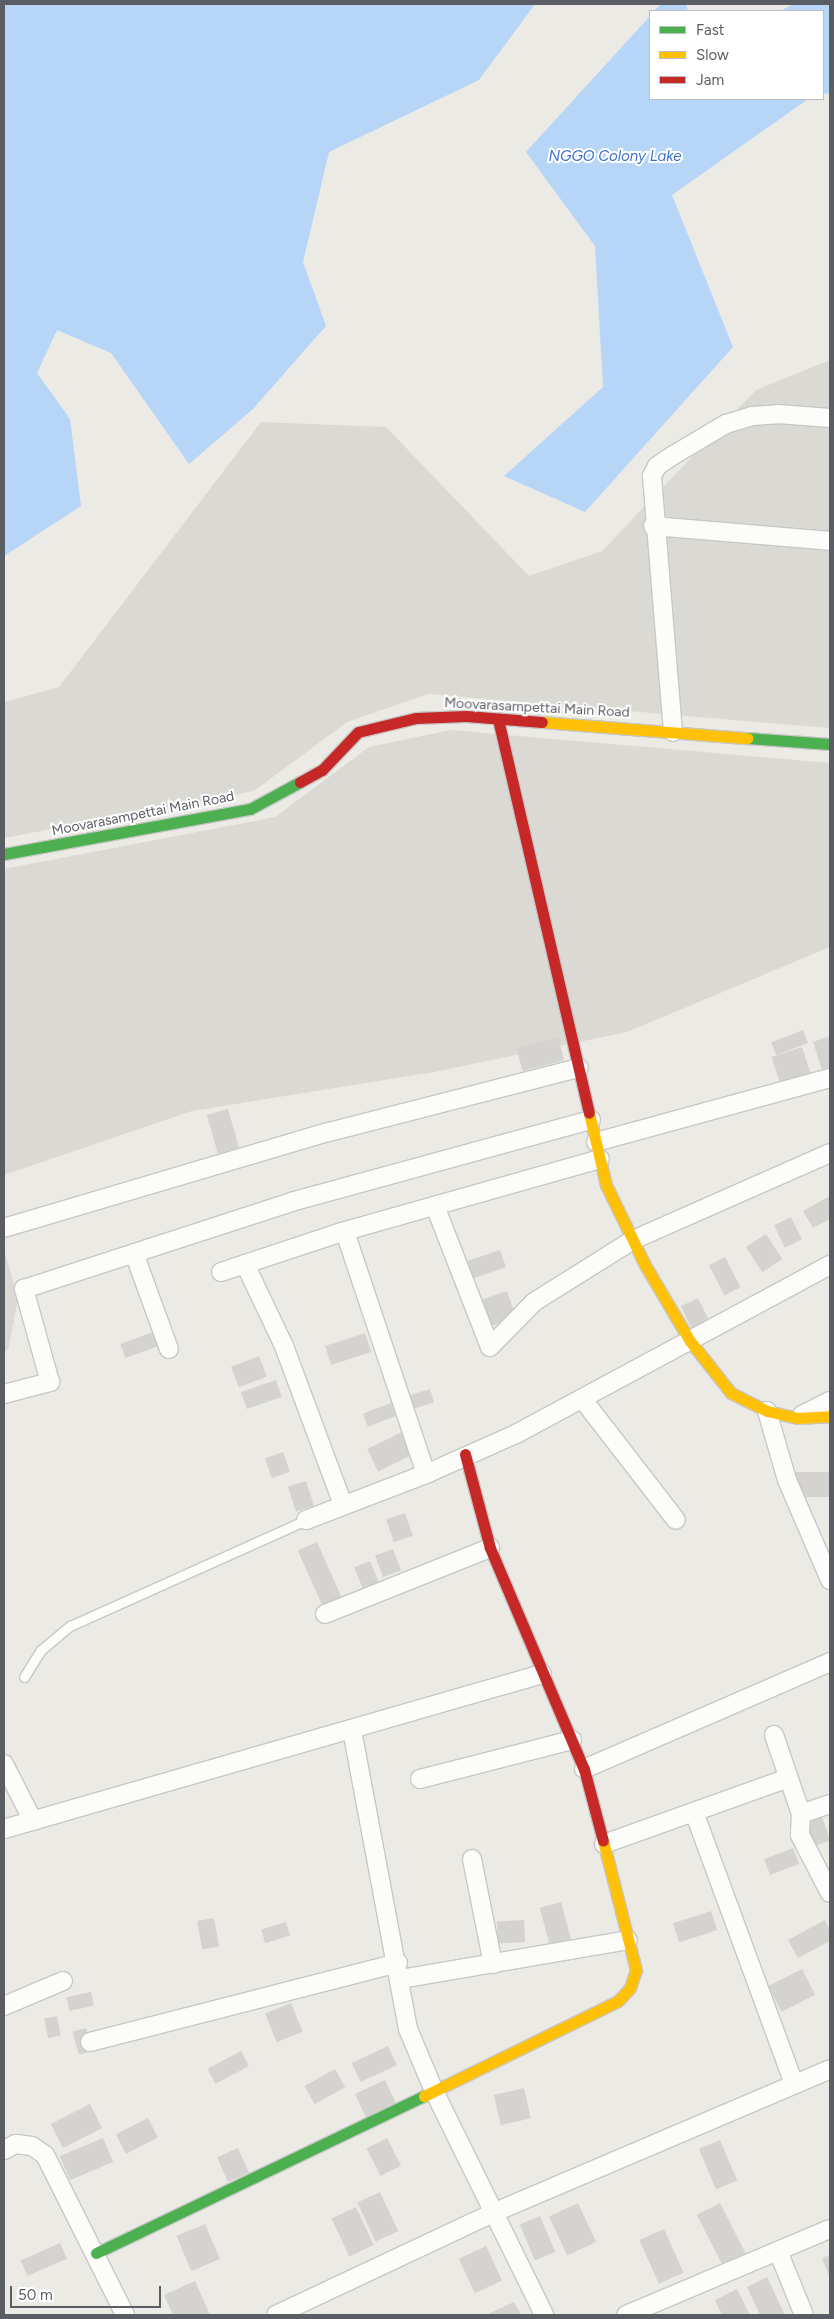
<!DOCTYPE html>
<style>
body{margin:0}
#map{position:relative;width:834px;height:2319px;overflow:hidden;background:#ebeae4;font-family:Figtree,sans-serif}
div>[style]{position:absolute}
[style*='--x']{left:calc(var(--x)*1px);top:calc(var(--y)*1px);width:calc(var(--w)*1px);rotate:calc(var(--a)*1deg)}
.industrial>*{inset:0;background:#dbd9d4}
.water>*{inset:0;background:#b6d5f7}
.building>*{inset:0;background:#d4d3cf;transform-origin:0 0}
.roads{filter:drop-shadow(1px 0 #c7c8c6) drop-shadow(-1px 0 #c7c8c6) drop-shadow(0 1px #c7c8c6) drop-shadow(0 -1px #c7c8c6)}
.lane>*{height:9px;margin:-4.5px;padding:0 4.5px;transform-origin:4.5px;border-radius:4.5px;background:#fcfcfb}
.street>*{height:18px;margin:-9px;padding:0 9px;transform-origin:9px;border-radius:9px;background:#fcfcfb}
.fast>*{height:11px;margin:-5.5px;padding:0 5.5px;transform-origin:5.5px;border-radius:5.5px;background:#4caf50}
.slow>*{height:11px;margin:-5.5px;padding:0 5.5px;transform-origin:5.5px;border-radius:5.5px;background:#ffc107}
.jam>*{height:11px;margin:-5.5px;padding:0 5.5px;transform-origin:5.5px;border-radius:5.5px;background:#c62828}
span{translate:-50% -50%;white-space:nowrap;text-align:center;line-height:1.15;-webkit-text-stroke:4px #fff;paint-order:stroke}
.street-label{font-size:14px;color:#5a5d63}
.water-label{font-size:15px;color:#3c72c8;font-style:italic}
.frame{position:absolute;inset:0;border:5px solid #5a5d63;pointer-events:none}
.legend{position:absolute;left:649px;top:10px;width:175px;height:90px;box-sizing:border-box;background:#fff;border:1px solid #bdbec1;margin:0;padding:6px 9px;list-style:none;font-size:15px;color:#5a5d63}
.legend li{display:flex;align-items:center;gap:10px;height:25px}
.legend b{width:25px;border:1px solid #bdbec1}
.scale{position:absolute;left:10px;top:2286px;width:151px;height:22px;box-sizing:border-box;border:2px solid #5a5d63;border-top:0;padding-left:6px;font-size:15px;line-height:18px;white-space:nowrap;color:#5a5d63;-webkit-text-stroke:4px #fff;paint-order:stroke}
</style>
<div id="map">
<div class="industrial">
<i style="clip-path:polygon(830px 360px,830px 728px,428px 694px,347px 722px,254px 791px,4px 838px,4px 702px,59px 687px,261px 422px,386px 427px,529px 576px,602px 551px,756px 390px)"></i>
<i style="clip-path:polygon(451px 730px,830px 763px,830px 947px,627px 1032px,434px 1072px,192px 1111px,4px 1175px,4px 869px,275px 817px,369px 747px)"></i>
<i style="clip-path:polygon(4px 1249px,18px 1299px,8px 1350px,4px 1352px)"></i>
</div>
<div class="water">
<i style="clip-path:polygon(4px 4px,535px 4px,479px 80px,329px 152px,303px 262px,326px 326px,253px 409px,189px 464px,111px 353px,57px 330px,37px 373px,70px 419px,81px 506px,4px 556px)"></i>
<i style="clip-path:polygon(661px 4px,686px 4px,688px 11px,654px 11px)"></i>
<i style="clip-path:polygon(794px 4px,830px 4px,830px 93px,823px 94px,823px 11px,780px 11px)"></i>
<i style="clip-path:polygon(650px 16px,650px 99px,808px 99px,672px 195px,733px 347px,585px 512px,504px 476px,603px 387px,595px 246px,526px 152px)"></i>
</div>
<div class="building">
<i style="left:803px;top:1030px;width:14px;height:34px;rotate:69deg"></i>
<i style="clip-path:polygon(830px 1036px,830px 1067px,822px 1069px,813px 1042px)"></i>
<i style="left:558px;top:1037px;width:24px;height:43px;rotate:75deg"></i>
<i style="left:802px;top:1047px;width:29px;height:32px;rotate:72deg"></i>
<i style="left:228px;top:1109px;width:40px;height:22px;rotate:74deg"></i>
<i style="clip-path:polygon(830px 1196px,830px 1219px,813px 1228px,803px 1211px)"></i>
<i style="left:791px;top:1217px;width:25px;height:19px;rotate:64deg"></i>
<i style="left:766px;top:1234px;width:30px;height:24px;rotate:57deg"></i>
<i style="left:500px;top:1250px;width:18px;height:38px;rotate:71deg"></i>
<i style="left:725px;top:1257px;width:34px;height:18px;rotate:63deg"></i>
<i style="left:507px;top:1291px;width:28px;height:32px;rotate:71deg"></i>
<i style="left:698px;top:1298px;width:25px;height:19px;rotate:64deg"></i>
<i style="left:156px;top:1331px;width:15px;height:38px;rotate:70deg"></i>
<i style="left:365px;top:1333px;width:20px;height:42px;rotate:72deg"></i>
<i style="left:259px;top:1356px;width:22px;height:30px;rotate:69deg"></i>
<i style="left:276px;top:1380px;width:18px;height:37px;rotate:71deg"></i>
<i style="left:430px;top:1389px;width:14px;height:22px;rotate:73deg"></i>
<i style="left:391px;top:1403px;width:14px;height:30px;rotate:69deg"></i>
<i style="left:404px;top:1431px;width:25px;height:41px;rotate:64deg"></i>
<i style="left:283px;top:1452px;width:21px;height:19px;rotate:71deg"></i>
<i style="left:830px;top:1472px;width:25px;height:34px;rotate:90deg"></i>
<i style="left:306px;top:1481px;width:26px;height:19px;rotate:72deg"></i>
<i style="left:405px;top:1513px;width:24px;height:20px;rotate:71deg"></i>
<i style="left:317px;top:1542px;width:64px;height:21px;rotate:66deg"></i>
<i style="left:393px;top:1549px;width:23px;height:19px;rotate:70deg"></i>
<i style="left:370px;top:1561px;width:24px;height:17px;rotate:68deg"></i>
<i style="left:822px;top:1816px;width:26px;height:20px;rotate:72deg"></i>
<i style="left:793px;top:1848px;width:17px;height:31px;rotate:69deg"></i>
<i style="left:561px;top:1902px;width:47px;height:22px;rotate:75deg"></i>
<i style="left:711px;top:1911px;width:20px;height:40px;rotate:72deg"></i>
<i style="left:214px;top:1918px;width:29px;height:17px;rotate:80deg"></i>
<i style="left:524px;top:1920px;width:22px;height:27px;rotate:87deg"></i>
<i style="clip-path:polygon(825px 1920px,830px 1930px,830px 1941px,798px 1958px,788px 1940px)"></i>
<i style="left:286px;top:1922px;width:14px;height:26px;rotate:73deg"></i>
<i style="left:802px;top:1969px;width:29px;height:38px;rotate:63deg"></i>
<i style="left:91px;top:1992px;width:14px;height:25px;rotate:78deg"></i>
<i style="left:291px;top:2003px;width:31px;height:28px;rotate:68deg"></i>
<i style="left:57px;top:2016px;width:20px;height:13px;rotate:79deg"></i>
<i style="left:86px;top:2028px;width:24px;height:14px;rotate:75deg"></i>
<i style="left:388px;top:2046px;width:21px;height:40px;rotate:65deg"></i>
<i style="left:241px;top:2051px;width:17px;height:38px;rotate:62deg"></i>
<i style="left:335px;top:2069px;width:21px;height:35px;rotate:61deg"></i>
<i style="left:385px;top:2080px;width:26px;height:33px;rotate:65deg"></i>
<i style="left:524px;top:2088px;width:31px;height:31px;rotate:77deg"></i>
<i style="left:90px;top:2104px;width:27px;height:44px;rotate:63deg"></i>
<i style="left:148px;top:2118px;width:22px;height:36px;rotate:63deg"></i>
<i style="left:103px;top:2138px;width:26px;height:47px;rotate:67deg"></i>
<i style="left:387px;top:2138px;width:31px;height:23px;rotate:63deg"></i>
<i style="left:720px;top:2140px;width:44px;height:23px;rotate:67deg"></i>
<i style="left:238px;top:2148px;width:27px;height:23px;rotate:66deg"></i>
<i style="left:380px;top:2192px;width:43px;height:25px;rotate:65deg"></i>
<i style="left:578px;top:2203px;width:43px;height:32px;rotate:65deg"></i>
<i style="left:720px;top:2203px;width:56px;height:26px;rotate:63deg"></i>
<i style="left:356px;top:2207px;width:42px;height:27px;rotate:65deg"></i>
<i style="left:540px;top:2216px;width:39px;height:22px;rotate:67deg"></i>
<i style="left:205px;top:2224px;width:38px;height:31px;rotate:67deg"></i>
<i style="left:664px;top:2229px;width:48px;height:27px;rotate:66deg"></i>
<i style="left:60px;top:2243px;width:17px;height:43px;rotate:66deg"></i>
<i style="left:486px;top:2246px;width:38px;height:30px;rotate:65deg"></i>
<i style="clip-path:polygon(830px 2255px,830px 2279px,822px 2258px)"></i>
<i style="clip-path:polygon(767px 2277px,785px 2315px,760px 2315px,747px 2287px)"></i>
<i style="clip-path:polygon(195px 2281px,210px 2315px,173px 2315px,164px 2295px)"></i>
<i style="clip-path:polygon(737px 2289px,750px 2315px,722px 2315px,715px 2300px)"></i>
<i style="clip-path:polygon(514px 2302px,521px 2315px,486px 2315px)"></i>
</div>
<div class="roads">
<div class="lane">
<i style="--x:24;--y:1677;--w:32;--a:-58"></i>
<i style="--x:41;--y:1650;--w:38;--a:-40"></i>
<i style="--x:70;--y:1626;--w:259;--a:-24.2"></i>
</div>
<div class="street">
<i style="--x:653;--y:526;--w:178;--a:4.8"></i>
<i style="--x:673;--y:732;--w:257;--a:-94.7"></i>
<i style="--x:652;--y:476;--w:11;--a:-63"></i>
<i style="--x:657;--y:466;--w:18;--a:-34"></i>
<i style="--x:672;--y:456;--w:63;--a:-30.7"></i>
<i style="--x:726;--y:424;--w:27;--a:-17"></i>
<i style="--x:752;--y:416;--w:26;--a:-4"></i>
<i style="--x:778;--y:414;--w:52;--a:4.4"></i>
<i style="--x:596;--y:1142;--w:243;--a:-15.3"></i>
<i style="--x:435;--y:1206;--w:151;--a:68.7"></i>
<i style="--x:490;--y:1347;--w:63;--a:-45.6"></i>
<i style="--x:534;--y:1302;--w:117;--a:-32.1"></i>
<i style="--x:633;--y:1240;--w:215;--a:-23.8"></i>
<i style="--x:4;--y:1228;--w:339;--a:-16.5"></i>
<i style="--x:329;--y:1132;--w:258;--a:-14.4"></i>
<i style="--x:345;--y:1232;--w:255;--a:71.5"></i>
<i style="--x:134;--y:1253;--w:102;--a:70"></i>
<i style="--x:245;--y:1264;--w:91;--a:64.6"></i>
<i style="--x:284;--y:1346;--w:170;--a:69.6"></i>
<i style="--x:221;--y:1272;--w:127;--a:-18.3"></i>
<i style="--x:342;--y:1232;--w:268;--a:-15.8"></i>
<i style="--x:4;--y:1394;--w:48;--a:-14.6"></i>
<i style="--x:50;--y:1382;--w:97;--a:-105.6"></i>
<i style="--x:24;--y:1289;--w:281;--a:-18"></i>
<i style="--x:291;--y:1202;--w:311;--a:-15.3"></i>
<i style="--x:584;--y:1401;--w:150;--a:52.3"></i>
<i style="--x:767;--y:1411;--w:72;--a:73.8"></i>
<i style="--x:787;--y:1480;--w:109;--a:66.7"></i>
<i style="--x:802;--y:1415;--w:31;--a:-27"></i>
<i style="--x:306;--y:1520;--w:129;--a:-21"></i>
<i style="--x:426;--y:1474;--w:98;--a:-24"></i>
<i style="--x:516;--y:1434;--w:357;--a:-28.3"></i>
<i style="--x:325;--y:1614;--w:178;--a:-21.8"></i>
<i style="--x:352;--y:1730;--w:304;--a:79.4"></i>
<i style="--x:408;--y:2029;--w:67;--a:67.2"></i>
<i style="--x:434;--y:2091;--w:250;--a:63.8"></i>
<i style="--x:774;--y:1735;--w:83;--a:71.1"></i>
<i style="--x:4;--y:1764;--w:64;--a:63"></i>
<i style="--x:584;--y:1769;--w:268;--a:-23.5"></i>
<i style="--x:420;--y:1779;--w:157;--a:-14.4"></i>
<i style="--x:830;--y:1804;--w:31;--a:161"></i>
<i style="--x:801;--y:1814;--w:21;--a:93"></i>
<i style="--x:800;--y:1835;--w:65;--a:62.7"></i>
<i style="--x:694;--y:1812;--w:290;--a:69.8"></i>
<i style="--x:4;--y:1829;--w:560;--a:-16.07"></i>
<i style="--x:604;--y:1844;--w:195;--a:-19.7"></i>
<i style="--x:472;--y:1859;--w:107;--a:78.7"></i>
<i style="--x:400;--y:1979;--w:231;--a:-9.7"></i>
<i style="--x:4;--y:2006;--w:64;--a:-23"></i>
<i style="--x:90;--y:2042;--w:318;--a:-14.4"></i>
<i style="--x:4;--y:2150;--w:13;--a:-27"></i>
<i style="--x:16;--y:2144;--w:16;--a:7"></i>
<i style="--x:32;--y:2146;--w:16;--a:35"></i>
<i style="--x:45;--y:2155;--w:179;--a:63.4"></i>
<i style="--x:778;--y:2251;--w:69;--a:67.9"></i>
<i style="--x:276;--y:2315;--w:240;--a:-25.2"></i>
<i style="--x:493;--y:2213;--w:366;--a:-23.1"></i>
<i style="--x:626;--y:2315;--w:221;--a:-22.9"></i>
</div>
<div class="fast">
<i style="--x:747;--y:738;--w:83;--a:4.1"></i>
<i style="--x:4;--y:854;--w:250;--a:-10.4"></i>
<i style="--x:250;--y:809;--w:57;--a:-28.4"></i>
<i style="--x:96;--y:2253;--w:364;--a:-25.6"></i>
</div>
<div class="slow">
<i style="--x:542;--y:722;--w:206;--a:4.5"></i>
<i style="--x:589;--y:1113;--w:74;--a:76.7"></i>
<i style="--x:606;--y:1185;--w:89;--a:64"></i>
<i style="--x:645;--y:1265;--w:88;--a:59.4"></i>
<i style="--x:690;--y:1341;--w:66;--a:51.7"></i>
<i style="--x:731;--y:1393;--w:40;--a:26.6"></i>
<i style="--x:767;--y:1411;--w:31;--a:13"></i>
<i style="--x:797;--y:1418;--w:33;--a:-3"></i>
<i style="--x:424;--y:2096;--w:216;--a:-26.1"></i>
<i style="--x:618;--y:2001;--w:18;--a:-47"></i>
<i style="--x:630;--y:1988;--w:19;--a:-72"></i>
<i style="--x:636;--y:1970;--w:133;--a:-104.3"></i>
</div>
<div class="jam">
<i style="--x:498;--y:719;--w:404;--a:77"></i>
<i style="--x:300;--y:782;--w:25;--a:-29"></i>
<i style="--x:322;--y:770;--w:52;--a:-46.5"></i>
<i style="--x:358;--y:732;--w:60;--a:-13.6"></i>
<i style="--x:416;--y:718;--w:50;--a:-2.3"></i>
<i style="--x:466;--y:716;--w:76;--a:4.5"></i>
<i style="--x:465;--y:1454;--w:97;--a:75.1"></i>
<i style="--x:490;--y:1548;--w:240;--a:67"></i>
<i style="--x:584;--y:1769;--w:74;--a:75.2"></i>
</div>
</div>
<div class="street-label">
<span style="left:537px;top:708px;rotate:3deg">Moovarasampettai Main Road</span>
<span style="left:143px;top:814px;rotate:-11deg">Moovarasampettai Main Road</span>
</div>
<div class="water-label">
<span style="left:615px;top:157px">NGGO Colony Lake</span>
</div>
<div class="frame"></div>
<ul class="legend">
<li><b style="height:6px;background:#4caf50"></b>Fast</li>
<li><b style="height:6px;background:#ffc107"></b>Slow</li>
<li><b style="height:6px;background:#c62828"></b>Jam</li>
</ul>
<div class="scale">50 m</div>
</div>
